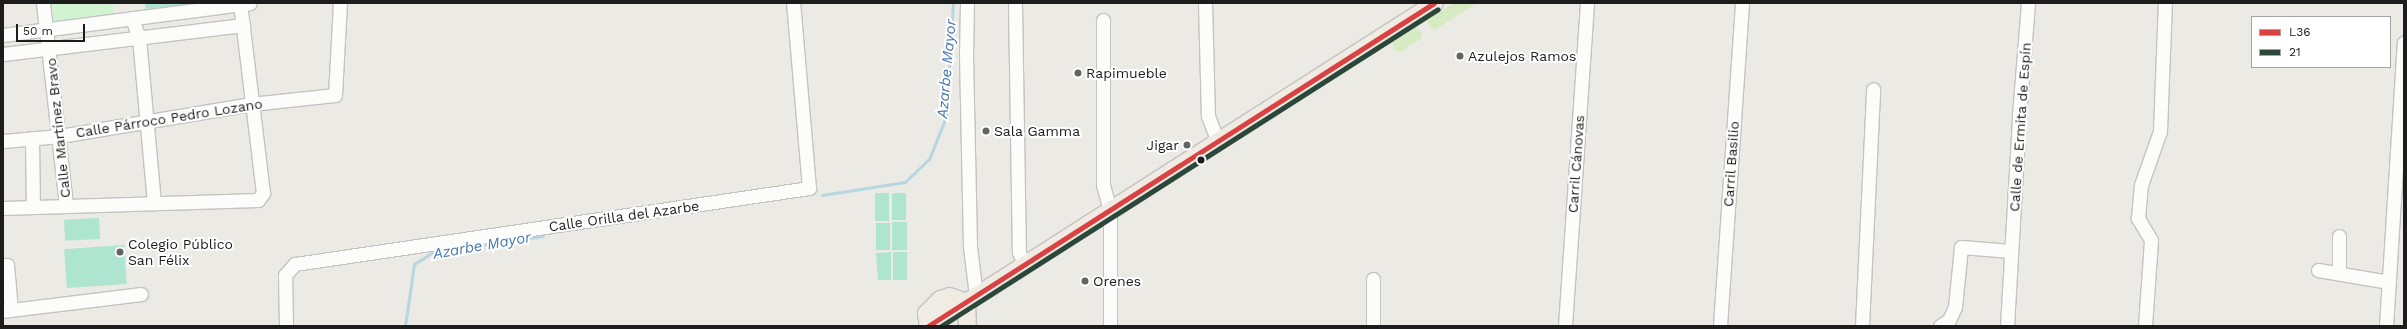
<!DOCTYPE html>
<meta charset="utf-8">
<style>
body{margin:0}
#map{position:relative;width:2407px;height:329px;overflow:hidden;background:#ebeae5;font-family:"Work Sans",sans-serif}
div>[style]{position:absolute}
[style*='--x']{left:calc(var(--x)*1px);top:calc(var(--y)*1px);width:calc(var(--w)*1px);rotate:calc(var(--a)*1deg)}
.grass>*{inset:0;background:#d6ebc2}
.park>*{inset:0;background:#d1f3d2}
.pitch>*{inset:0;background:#aee5d0;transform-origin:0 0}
.stream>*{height:3px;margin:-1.5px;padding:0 1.5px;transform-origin:1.5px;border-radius:1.5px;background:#b6d6e0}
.roads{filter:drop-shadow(1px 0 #c3c3c1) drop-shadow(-1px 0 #c3c3c1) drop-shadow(0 1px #c3c3c1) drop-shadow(0 -1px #c3c3c1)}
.minor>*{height:13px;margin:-6.5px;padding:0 6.5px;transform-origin:6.5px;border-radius:6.5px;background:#fcfcfb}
.major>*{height:17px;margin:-8.5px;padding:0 8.5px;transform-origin:8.5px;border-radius:8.5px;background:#f0ebe3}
.bus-1>*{height:5px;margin:-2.5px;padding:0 2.5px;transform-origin:2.5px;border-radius:2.5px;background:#da4241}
.bus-2>*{height:5px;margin:-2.5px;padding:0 2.5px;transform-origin:2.5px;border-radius:2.5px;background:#2a4739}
.dots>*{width:11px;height:11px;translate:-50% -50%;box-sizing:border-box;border:2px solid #fff;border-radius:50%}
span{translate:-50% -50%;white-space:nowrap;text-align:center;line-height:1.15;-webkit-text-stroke:4px #fff;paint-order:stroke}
.poi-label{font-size:14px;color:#1c1c1c}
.left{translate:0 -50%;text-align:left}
.right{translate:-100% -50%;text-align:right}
.street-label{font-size:14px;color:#1c1c1c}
.water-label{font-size:15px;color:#4677af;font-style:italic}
.frame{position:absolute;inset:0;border:4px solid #1c1c1c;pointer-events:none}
.legend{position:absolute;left:2251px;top:16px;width:140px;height:52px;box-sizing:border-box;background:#fff;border:1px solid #a4a4a4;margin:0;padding:5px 7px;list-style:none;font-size:12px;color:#1c1c1c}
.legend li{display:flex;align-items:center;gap:8px;height:20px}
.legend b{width:20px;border:1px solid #a4a4a4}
.scale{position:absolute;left:16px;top:24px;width:69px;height:18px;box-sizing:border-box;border:2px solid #1c1c1c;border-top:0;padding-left:5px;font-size:12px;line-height:14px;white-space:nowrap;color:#1c1c1c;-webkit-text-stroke:3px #fff;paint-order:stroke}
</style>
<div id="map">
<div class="grass">
<i style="clip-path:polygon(1454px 3px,1477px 3px,1435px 30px,1430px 27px,1427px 22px,1429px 19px)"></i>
<i style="clip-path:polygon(1416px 28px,1422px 32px,1422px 38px,1400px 52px,1393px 50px,1393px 42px)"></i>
</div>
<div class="park">
<i style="clip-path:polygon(52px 3px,113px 3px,113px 13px,54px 21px)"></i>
</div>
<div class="pitch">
<i style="clip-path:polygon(145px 3px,203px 3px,146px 9px)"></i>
<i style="left:875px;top:193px;width:14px;height:28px"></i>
<i style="left:892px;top:193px;width:14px;height:27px"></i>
<i style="left:99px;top:218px;width:21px;height:35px;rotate:87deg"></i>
<i style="left:892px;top:222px;width:15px;height:28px"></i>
<i style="left:876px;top:223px;width:14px;height:27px"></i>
<i style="left:124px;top:245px;width:39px;height:60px;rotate:86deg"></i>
<i style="clip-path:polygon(891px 252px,891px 280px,878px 280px,876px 253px)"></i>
<i style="left:893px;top:252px;width:14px;height:28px"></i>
</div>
<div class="stream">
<i style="--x:822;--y:195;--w:84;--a:-8.9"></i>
<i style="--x:905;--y:182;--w:33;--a:-44"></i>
<i style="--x:929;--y:159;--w:45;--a:-68"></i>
<i style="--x:946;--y:117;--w:114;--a:-86.5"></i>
<i style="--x:405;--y:326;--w:63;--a:-81.7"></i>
<i style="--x:414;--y:264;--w:22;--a:-32"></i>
<i style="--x:433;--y:252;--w:111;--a:-8.3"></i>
</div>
<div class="roads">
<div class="minor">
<i style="--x:43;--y:3;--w:204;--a:83.5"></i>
<i style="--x:967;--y:3;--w:52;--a:91.1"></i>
<i style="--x:966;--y:55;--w:192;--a:88.8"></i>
<i style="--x:970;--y:247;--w:48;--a:82.9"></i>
<i style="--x:1015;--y:3;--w:249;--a:89.1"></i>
<i style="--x:1019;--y:252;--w:14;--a:69"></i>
<i style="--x:1205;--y:3;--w:113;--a:88.5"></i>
<i style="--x:1208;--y:116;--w:26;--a:69"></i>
<i style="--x:132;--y:18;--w:21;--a:71"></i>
<i style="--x:139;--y:38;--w:166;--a:84.8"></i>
<i style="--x:1103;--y:20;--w:165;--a:90"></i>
<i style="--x:1103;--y:185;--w:26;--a:74"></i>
<i style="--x:1110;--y:210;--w:116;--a:90"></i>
<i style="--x:3;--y:35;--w:249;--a:-7.4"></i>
<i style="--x:3;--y:54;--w:242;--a:-6.9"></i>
<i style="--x:32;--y:138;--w:69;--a:89.2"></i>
<i style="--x:3;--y:141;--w:57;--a:-5"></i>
<i style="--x:60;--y:136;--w:194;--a:-9.5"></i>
<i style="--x:251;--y:104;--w:84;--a:-6.1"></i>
<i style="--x:335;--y:95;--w:92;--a:-86.9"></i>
<i style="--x:3;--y:208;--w:255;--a:-1.8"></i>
<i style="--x:258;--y:200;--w:9;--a:-54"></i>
<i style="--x:263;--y:193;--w:190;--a:-96.9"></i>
<i style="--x:3;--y:265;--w:4;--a:0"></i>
<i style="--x:7;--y:265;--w:45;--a:84.9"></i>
<i style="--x:2318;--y:270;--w:72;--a:9.6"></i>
<i style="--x:2339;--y:272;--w:36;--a:-90"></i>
<i style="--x:1373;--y:279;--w:47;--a:90"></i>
<i style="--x:3;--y:311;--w:139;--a:-7"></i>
<i style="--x:286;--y:326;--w:51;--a:-91.1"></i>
<i style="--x:285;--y:275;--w:15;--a:-48"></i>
<i style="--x:295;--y:264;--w:520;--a:-8.41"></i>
<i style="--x:809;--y:188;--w:186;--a:-94.9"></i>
<i style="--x:1565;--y:326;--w:324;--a:-86.1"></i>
<i style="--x:1720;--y:326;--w:324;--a:-86.1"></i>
<i style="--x:1862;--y:326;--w:237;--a:-87.3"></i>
<i style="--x:1940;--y:326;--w:11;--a:-34"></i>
<i style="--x:1949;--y:320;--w:14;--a:-65"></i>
<i style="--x:1955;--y:307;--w:60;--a:-84.3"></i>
<i style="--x:1961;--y:247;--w:50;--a:4.6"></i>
<i style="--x:2007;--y:326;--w:211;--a:-86.7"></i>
<i style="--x:2019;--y:115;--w:112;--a:-85.4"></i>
<i style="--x:2145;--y:326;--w:86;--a:-86"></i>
<i style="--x:2151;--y:240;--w:26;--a:-121"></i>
<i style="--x:2138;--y:218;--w:33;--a:-85"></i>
<i style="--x:2141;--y:185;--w:57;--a:-70.6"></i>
<i style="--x:2160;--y:131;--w:128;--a:-87.8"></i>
<i style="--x:2386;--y:326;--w:284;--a:-86.4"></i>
</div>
<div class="major">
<i style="--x:928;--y:326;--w:600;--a:-32.55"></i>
<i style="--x:928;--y:326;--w:13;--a:-99"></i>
<i style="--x:926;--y:313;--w:20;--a:-45"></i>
<i style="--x:940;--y:299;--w:9;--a:-18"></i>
<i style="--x:949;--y:296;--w:18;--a:19"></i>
<i style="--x:966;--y:302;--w:24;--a:88"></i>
</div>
</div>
<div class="bus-1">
<i style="--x:928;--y:326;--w:600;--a:-32.55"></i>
</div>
<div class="bus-2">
<i style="--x:941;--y:326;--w:589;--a:-32.53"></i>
</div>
<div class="dots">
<i style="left:1460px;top:56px;background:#646462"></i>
<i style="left:1078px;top:73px;background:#646462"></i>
<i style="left:986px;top:131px;background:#646462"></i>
<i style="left:1187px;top:145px;background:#646462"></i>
<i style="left:1201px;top:160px;background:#1c1c1c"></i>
<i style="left:120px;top:252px;background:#646462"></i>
<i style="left:1085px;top:281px;background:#646462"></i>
</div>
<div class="poi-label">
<span class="left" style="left:1468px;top:56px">Azulejos Ramos</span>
<span class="left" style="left:1086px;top:73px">Rapimueble</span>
<span class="left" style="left:994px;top:131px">Sala Gamma</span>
<span class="right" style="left:1179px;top:145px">Jigar</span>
<span class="left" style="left:128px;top:252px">Colegio Público<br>San Félix</span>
<span class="left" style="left:1093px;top:281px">Orenes</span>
</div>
<div class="street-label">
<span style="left:169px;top:118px;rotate:-9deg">Calle Párroco Pedro Lozano</span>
<span style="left:2020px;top:127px;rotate:-86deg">Calle de Ermita de Espín</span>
<span style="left:58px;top:128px;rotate:-96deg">Calle Martínez Bravo</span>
<span style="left:1576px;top:164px;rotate:-86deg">Carril Cánovas</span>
<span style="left:1731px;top:164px;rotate:-86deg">Carril Basilio</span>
<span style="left:624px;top:216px;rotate:-8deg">Calle Orilla del Azarbe</span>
</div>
<div class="water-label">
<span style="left:947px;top:69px;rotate:-85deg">Azarbe Mayor</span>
<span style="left:482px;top:246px;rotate:-10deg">Azarbe Mayor</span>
</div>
<div class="frame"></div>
<ul class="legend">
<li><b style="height:5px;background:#da4241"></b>L36</li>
<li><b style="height:5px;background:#2a4739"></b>21</li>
</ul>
<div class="scale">50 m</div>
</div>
